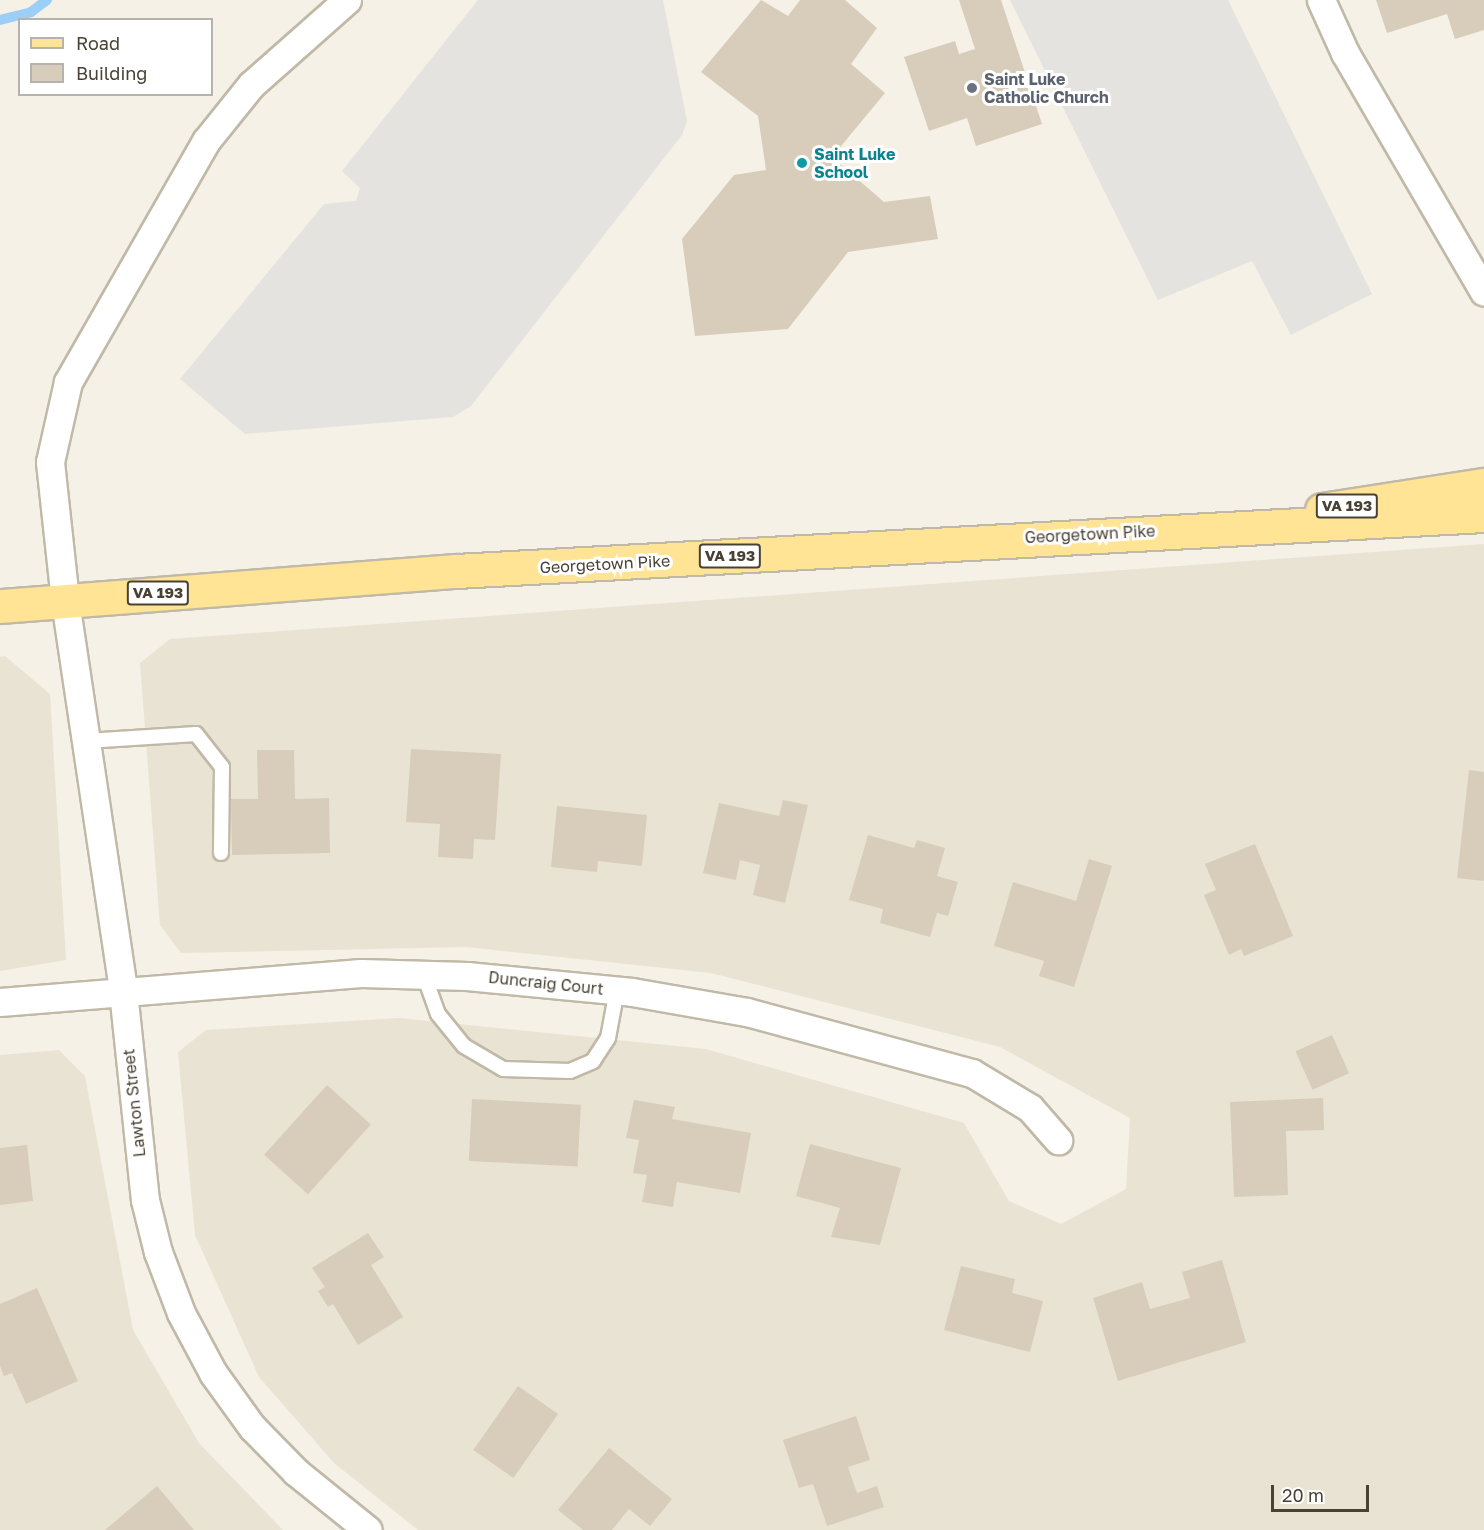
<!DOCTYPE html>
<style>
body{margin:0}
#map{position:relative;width:1484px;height:1530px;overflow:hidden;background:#f5f1e6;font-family:"Golos Text",sans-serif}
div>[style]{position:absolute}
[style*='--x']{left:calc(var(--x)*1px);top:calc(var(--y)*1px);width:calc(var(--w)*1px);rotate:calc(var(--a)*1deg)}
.residential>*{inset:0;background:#e9e3d3}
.parking>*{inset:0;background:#e5e3df}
.stream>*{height:10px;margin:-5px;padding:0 5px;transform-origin:5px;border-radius:5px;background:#9bcff8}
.building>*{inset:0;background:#d8cdba;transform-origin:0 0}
.roads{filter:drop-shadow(2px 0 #c1b9a7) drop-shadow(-2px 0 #c1b9a7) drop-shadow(0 2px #c1b9a7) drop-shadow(0 -2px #c1b9a7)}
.lane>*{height:14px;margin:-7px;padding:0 7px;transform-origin:7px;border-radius:7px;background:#fff}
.street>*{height:27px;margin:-13.5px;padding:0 13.5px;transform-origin:13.5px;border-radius:13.5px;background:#fff}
.primary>*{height:33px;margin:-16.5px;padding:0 16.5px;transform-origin:16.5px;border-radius:16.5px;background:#ffe495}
.dots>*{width:16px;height:16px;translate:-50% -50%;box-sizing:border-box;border:3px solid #fff;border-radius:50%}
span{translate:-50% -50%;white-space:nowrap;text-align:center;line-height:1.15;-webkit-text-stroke:6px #fff;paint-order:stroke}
.shield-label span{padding:2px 4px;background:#fff;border:2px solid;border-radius:4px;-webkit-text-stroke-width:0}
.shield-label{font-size:15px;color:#494134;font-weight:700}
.worship-label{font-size:16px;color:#5b616d;font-weight:700}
.left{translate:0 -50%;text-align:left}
.culture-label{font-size:16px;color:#0d838f;font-weight:700}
.street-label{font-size:16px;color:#494134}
.legend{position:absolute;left:18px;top:18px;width:195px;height:78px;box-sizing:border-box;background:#fff;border:2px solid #b6b3ae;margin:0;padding:8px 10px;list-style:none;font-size:18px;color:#494134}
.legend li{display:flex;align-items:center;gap:12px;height:30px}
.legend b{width:30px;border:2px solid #b6b3ae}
.scale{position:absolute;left:1271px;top:1485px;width:98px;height:27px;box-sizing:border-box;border:3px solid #494134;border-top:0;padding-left:8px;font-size:18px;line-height:21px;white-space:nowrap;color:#494134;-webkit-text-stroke:4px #fff;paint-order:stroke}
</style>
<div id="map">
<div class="residential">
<i style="clip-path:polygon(1484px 544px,1484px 1530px,418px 1530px,334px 1463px,259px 1377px,195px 1235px,178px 1052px,206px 1030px,399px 1018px,706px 1049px,964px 1123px,1009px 1201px,1061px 1224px,1126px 1189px,1130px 1118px,1000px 1047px,711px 973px,466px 947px,181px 953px,160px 925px,140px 663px,170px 639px)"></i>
<i style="clip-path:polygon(5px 656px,50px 694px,66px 960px,0 971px,0 657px)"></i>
<i style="clip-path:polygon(59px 1050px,85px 1076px,133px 1330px,199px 1443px,283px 1530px,0 1530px,0 1055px)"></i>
</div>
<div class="parking">
<i style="clip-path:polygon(478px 0,663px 0,687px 121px,682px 135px,471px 406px,453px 417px,245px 434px,180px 379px,324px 204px,356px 201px,360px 188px,342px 171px)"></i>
<i style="clip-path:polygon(1010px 0,1228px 0,1372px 294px,1291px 335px,1252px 261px,1158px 300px)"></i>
</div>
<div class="stream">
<i style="--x:0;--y:20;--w:32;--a:-14"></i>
<i style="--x:31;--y:12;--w:20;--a:-37"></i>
</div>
<div class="building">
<i style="clip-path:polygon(761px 0,788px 16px,800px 0,845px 0,877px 28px,851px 64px,885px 93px,832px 157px,884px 202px,930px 196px,938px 239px,848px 252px,788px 329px,695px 336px,682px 239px,734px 175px,766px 170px,758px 116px,701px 72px)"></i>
<i style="clip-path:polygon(959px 0,1001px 0,1042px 124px,976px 146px,967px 118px,929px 131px,904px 57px,955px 41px,959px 54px,975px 49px)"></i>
<i style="clip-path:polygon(1376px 0,1484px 0,1484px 30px,1455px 39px,1447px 14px,1387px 33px)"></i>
<i style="clip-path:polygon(411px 749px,501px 754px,495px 840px,474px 839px,473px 859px,438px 857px,440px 824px,406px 822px)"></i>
<i style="clip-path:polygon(257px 750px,294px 750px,295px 799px,329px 798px,330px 853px,232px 855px,231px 799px,258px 799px)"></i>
<i style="clip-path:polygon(1469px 770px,1484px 772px,1484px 881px,1457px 878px)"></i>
<i style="clip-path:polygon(783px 800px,808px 805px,785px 903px,753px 895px,760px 865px,740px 860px,736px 880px,703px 873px,719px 803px,779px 816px)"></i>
<i style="clip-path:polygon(557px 806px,647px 815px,642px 866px,598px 861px,597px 872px,551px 867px)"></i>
<i style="clip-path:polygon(868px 835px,914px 848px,917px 840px,945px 848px,937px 876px,958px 882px,948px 916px,937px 913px,930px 937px,880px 923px,883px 909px,849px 900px)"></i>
<i style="clip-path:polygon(1255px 844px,1293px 936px,1244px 956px,1241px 949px,1229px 955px,1204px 895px,1216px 890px,1205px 864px)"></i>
<i style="clip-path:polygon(1089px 859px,1112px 866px,1074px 987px,1039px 976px,1044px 961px,994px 946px,1013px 882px,1076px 901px)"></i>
<i style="left:1332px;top:1035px;width:42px;height:40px;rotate:66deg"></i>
<i style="left:327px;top:1085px;width:59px;height:94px;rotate:42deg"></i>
<i style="clip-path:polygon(1323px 1098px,1324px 1130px,1286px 1131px,1288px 1195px,1234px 1197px,1230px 1102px)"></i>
<i style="left:472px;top:1099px;width:109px;height:62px;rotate:3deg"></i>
<i style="clip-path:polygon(634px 1100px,675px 1107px,672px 1119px,751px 1133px,740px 1193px,677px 1182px,673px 1207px,642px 1202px,647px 1175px,633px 1173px,639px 1140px,626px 1138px)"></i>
<i style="clip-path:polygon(810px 1144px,901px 1168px,880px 1245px,831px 1237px,840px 1208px,796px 1196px)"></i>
<i style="clip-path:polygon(27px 1145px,33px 1201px,0 1205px,0 1148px)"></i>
<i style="clip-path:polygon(368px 1233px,384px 1257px,371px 1265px,403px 1317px,358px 1345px,333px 1304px,328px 1307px,318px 1291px,325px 1287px,312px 1268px)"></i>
<i style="clip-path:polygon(1222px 1260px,1246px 1342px,1118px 1381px,1093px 1298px,1142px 1282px,1150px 1309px,1190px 1298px,1182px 1272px)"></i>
<i style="clip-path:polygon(961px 1266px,1015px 1279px,1012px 1293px,1043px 1301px,1030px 1352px,944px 1330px)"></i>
<i style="clip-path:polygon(37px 1288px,78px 1381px,26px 1404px,12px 1373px,4px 1376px,0 1366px,0 1304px)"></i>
<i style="left:518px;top:1386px;width:49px;height:78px;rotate:35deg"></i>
<i style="clip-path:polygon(856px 1416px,870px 1460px,848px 1467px,857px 1493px,877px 1486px,884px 1507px,827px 1526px,813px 1484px,799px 1488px,783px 1440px)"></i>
<i style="clip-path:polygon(609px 1448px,672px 1499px,650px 1526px,629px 1509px,612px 1530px,583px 1530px,558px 1510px)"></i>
<i style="clip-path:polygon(157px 1486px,194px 1530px,105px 1530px)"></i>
</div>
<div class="roads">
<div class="lane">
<i style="--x:86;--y:741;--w:110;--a:-3.6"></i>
<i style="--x:196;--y:734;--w:42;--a:51.8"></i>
<i style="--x:222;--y:767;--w:86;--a:90.7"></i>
<i style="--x:424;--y:975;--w:41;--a:70.3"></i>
<i style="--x:438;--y:1014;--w:41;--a:50.9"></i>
<i style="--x:464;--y:1046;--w:45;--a:30.5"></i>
<i style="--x:503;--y:1069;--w:67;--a:1.7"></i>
<i style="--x:570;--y:1071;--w:25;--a:-23"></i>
<i style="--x:593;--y:1061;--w:27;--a:-57"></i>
<i style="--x:608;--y:1038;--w:49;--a:-79.4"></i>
</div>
<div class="street">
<i style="--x:347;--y:0;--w:128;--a:138.5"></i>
<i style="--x:251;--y:85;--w:72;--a:128.8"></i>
<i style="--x:206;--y:141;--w:278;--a:119.8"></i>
<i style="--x:68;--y:382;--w:82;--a:102.7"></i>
<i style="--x:50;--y:462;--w:140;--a:83.8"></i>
<i style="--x:65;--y:601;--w:394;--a:81.5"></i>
<i style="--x:123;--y:991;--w:210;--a:84"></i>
<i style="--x:145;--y:1200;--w:54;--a:76"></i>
<i style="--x:158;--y:1252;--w:65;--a:69.3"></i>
<i style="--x:181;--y:1313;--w:68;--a:61.9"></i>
<i style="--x:213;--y:1373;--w:67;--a:54.2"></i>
<i style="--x:252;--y:1427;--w:63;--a:45.6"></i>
<i style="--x:296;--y:1472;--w:92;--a:38.9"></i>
<i style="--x:1321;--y:0;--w:58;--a:65.6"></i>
<i style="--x:1345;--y:53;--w:276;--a:59.8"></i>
<i style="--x:0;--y:1002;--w:362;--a:-4.6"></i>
<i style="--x:361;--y:973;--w:106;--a:1.6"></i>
<i style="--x:467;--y:976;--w:166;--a:5.5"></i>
<i style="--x:632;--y:992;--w:117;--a:9.9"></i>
<i style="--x:747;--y:1012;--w:233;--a:15.2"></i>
<i style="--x:972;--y:1073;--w:68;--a:31.1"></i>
<i style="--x:1030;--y:1108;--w:43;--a:48.8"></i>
</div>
<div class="primary">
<i style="--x:1322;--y:510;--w:164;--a:-8.8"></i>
<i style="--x:0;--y:606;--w:457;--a:-4.4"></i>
<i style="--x:456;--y:571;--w:1030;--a:-3.12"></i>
</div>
</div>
<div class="dots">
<i style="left:972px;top:88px;background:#6b7280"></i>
<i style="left:802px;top:163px;background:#0f9aa8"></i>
</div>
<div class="shield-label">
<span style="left:1347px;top:506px">VA 193</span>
<span style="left:730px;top:556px">VA 193</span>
<span style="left:158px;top:593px">VA 193</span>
</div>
<div class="worship-label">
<span class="left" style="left:984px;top:88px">Saint Luke<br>Catholic Church</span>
</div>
<div class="culture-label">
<span class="left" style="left:814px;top:163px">Saint Luke<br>School</span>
</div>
<div class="street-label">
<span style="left:1090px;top:534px;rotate:-3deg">Georgetown Pike</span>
<span style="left:605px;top:564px;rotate:-3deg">Georgetown Pike</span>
<span style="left:546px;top:983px;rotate:6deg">Duncraig Court</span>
<span style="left:134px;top:1103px;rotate:-96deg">Lawton Street</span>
</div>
<ul class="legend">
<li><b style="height:8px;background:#ffe495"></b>Road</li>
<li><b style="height:16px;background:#d8cdba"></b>Building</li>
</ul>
<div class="scale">20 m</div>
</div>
